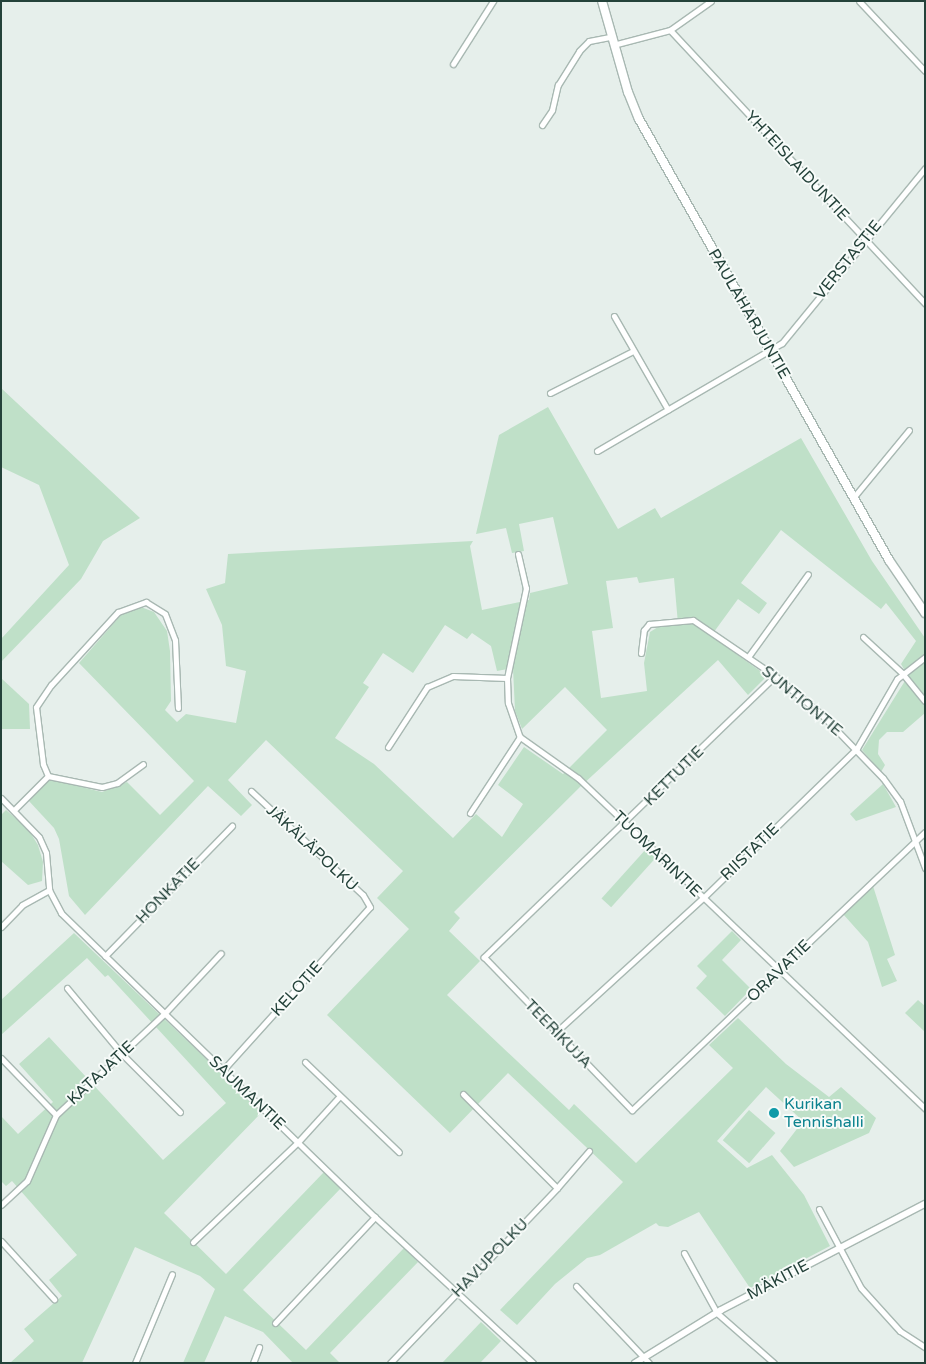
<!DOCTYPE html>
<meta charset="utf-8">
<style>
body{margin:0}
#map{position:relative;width:926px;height:1364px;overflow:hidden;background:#e6efeb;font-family:"Varela Round",sans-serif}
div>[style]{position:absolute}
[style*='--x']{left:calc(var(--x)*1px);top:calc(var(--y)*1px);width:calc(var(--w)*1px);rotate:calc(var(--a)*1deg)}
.green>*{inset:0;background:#bfe0c8;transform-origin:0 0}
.roads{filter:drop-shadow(1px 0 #a8b8b2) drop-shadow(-1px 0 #a8b8b2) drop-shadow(0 1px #a8b8b2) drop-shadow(0 -1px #a8b8b2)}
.minor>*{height:5px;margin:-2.5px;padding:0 2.5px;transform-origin:2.5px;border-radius:2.5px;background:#fff}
.tertiary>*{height:6px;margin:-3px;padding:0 3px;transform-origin:3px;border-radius:3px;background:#fff}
.secondary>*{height:8px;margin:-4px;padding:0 4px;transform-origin:4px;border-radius:4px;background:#fff}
.dots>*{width:14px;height:14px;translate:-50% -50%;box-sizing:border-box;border:2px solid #f7fbf9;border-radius:50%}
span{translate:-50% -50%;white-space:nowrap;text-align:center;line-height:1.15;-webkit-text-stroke:4px #f7fbf9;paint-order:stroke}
.street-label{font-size:16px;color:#24423a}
.culture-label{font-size:16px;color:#0d838f}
.left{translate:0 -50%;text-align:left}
.frame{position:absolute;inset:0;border:2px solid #24423a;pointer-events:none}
</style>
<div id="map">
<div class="green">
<i style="clip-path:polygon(1px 388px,140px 518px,103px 541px,81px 579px,1px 662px,1px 639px,69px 565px,39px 485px,1px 467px)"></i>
<i style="clip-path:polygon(evenodd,548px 407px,618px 529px,655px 508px,661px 518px,801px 438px,872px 561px,925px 638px,925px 713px,903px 732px,887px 732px,879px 740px,878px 754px,885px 765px,881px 772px,862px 750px,908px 676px,901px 664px,916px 641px,886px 603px,881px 609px,781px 530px,741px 583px,767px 603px,759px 614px,738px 599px,711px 636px,767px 676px,748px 695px,718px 660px,581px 786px,454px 912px,460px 918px,449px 931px,480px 961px,447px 995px,569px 1110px,574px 1104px,636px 1163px,733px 1068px,709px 1045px,738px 1018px,786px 1064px,829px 1097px,841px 1087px,876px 1118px,869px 1133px,794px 1167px,780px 1151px,803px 1121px,766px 1087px,717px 1141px,747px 1168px,772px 1155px,804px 1195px,830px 1246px,750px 1288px,699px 1212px,668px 1227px,659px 1226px,656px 1223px,600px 1255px,587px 1258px,555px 1284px,517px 1325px,500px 1310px,623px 1182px,508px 1073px,450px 1133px,327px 1015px,409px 929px,377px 898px,403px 871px,266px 740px,228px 780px,252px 805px,241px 816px,208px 786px,85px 915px,69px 896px,59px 839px,54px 828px,28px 800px,49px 779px,102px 792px,127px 782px,160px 815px,194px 781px,79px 663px,121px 615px,141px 607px,154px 612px,167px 631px,170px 651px,171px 701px,165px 710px,177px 722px,186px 714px,236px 723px,246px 671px,226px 666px,222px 625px,206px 589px,225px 583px,228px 554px,473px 541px,470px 546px,482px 610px,529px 600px,530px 593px,568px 584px,553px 517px,519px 524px,524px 551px,512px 553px,506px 528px,476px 534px,499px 435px,548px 407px,637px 577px,639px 583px,674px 578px,678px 624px,663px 624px,650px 632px,644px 663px,647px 691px,601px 698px,592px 631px,613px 628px,606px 581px,637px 577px,548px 407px,445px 625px,467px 639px,472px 633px,491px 646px,497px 671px,513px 668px,515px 711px,522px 729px,565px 687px,607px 730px,563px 774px,524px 747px,498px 785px,523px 804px,502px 837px,476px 814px,453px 838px,374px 764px,335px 738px,369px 687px,363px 683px,383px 653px,413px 673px,445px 625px)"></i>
<i style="clip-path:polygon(1px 678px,29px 704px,30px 729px,1px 729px)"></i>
<i style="clip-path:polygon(883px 784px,896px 807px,856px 821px,850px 814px)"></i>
<i style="clip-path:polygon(6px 810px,28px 829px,38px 845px,43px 862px,42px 881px,28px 885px,1px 861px,1px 815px)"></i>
<i style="left:647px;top:848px;width:13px;height:68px;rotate:42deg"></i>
<i style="clip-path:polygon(873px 886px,895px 955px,887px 959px,897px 981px,882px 987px,868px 942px,843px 914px)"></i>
<i style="clip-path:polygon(732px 931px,741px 940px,722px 960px,751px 989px,725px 1016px,696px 988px,707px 976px,697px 966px)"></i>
<i style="clip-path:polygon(74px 933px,262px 1112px,164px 1213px,226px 1274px,324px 1172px,341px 1188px,243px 1290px,306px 1350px,404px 1248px,418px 1262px,330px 1353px,340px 1363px,293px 1363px,263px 1332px,225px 1316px,204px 1363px,183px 1363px,215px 1289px,200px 1276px,135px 1247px,82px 1363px,10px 1363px,34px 1341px,24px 1329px,62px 1296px,49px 1280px,77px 1255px,12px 1181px,6px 1186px,1px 1181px,1px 1116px,18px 1134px,53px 1102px,19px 1064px,49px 1037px,163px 1160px,226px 1103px,108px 975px,105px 977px,87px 958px,1px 1035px,1px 1000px)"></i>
<i style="clip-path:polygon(918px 1000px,925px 1006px,925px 1032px,905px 1013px)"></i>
<i style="left:749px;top:1110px;width:35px;height:40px;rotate:41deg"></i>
<i style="clip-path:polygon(481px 1322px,501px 1341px,480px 1363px,442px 1363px)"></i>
</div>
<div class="roads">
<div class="minor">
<i style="--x:859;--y:1;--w:96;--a:46.7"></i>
<i style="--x:670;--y:30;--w:374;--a:47"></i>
<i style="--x:613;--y:45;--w:59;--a:-14.7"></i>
<i style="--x:670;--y:30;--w:50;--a:-35.3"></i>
<i style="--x:453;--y:64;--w:75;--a:-57.6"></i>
<i style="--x:542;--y:125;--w:18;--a:-56"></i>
<i style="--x:552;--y:110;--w:26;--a:-77"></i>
<i style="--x:558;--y:85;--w:40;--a:-58"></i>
<i style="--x:579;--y:51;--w:14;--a:-45"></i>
<i style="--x:589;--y:41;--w:21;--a:-11"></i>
<i style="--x:614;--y:316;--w:108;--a:60.1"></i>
<i style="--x:550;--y:393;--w:93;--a:-26.8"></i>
<i style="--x:597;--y:451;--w:214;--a:-30.3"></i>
<i style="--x:782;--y:343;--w:226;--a:-50.7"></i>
<i style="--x:853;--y:498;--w:88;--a:-50.5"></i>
<i style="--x:518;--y:554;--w:35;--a:77"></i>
<i style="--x:526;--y:588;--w:92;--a:101.9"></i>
<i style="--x:507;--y:678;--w:25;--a:88"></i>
<i style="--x:508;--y:703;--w:36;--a:71"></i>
<i style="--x:520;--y:737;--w:71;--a:35.3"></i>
<i style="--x:578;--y:778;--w:480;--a:43.6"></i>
<i style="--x:863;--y:637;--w:53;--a:42.7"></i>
<i style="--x:902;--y:673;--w:36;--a:51"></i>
<i style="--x:641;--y:653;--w:23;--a:-83"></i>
<i style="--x:644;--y:630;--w:8;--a:-50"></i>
<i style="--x:649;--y:624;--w:44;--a:-5.2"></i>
<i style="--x:693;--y:620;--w:99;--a:34.3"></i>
<i style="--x:775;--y:676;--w:60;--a:39.6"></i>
<i style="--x:821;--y:714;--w:89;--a:45.9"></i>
<i style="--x:883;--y:778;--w:29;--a:54"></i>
<i style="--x:900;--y:801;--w:72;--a:69.5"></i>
<i style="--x:748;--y:657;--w:102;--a:-54.1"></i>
<i style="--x:775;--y:676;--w:405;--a:136"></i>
<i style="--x:484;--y:957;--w:213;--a:46"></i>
<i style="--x:632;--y:1110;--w:404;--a:-43.5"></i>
<i style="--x:388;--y:747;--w:72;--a:-57"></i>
<i style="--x:427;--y:687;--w:28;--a:-23"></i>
<i style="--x:453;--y:676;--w:54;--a:2.1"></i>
<i style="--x:48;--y:776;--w:55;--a:11.5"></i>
<i style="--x:102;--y:787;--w:16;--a:-15"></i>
<i style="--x:117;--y:783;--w:32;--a:-36"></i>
<i style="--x:1;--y:798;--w:54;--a:45.7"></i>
<i style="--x:39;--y:837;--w:17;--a:66"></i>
<i style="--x:46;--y:853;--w:37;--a:85"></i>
<i style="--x:49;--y:890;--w:26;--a:62"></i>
<i style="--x:61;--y:913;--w:437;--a:44.1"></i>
<i style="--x:375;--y:1217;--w:215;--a:42.7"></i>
<i style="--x:14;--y:810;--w:48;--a:-45"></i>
<i style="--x:48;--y:776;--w:13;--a:-113"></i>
<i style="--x:43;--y:764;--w:57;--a:-97"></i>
<i style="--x:36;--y:707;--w:27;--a:-56"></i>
<i style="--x:51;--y:685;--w:99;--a:-47.5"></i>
<i style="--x:118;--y:612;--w:30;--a:-20"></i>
<i style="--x:146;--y:602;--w:22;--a:32"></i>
<i style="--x:165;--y:614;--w:28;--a:69"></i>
<i style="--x:175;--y:640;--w:68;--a:87.5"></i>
<i style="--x:470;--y:813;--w:91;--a:-56.7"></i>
<i style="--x:1;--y:927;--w:30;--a:-46"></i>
<i style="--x:22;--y:905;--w:31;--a:-29"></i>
<i style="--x:105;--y:956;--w:182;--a:-45.7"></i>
<i style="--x:67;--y:988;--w:86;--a:50.2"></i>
<i style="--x:122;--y:1054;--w:82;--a:45"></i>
<i style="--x:556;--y:1032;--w:199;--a:-42.4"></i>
<i style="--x:703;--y:898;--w:215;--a:-44.2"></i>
<i style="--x:857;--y:748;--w:80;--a:-59.9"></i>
<i style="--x:897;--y:679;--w:36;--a:-38"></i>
<i style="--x:1;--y:1058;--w:79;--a:46"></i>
<i style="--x:305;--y:1062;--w:130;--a:43.8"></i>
<i style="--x:223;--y:1070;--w:219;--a:-48"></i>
<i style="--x:370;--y:907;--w:14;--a:-120"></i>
<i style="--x:363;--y:895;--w:153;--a:-137.1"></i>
<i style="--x:463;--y:1094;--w:133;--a:45"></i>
<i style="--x:1;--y:1205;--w:35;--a:-43"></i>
<i style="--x:27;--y:1181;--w:72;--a:-66.3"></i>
<i style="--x:56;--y:1115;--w:148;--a:-43.1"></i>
<i style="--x:164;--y:1014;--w:83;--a:-46.9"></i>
<i style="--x:819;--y:1209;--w:89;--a:62"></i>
<i style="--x:861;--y:1288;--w:58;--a:47.8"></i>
<i style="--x:900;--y:1331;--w:30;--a:33"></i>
<i style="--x:1;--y:1241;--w:79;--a:47.6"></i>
<i style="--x:193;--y:1242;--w:145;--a:-43.6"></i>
<i style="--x:298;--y:1142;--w:61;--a:-47.7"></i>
<i style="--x:684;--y:1253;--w:68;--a:61.2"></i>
<i style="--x:717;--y:1313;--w:76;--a:41.3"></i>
<i style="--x:576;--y:1286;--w:106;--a:46.5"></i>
<i style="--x:275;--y:1323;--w:146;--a:-46.7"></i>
<i style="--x:135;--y:1363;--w:96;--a:-67.4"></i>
<i style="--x:253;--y:1363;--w:17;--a:-69"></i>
<i style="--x:390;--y:1363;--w:242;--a:-46.3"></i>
<i style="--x:557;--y:1188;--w:49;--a:-49.1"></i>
</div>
<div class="tertiary">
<i style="--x:635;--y:1363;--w:101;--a:-31.6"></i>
<i style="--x:721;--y:1310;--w:230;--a:-27.5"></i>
</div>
<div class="secondary">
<i style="--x:602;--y:1;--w:95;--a:74.1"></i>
<i style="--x:628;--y:92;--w:29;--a:68"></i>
<i style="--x:639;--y:119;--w:507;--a:60.45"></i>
<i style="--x:889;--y:560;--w:64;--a:55.8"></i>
</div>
</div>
<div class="dots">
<i style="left:774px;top:1113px;background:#0f9aa8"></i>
</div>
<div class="street-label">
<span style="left:797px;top:166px;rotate:47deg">YHTEISLAIDUNTIE</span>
<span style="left:848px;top:260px;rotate:-51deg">VERSTASTIE</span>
<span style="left:749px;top:314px;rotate:60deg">PAULAHARJUNTIE</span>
<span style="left:802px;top:701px;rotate:40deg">SUNTIONTIE</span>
<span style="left:674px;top:776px;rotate:-45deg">KETTUTIE</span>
<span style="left:312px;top:848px;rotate:43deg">JÄKÄLÄPOLKU</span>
<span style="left:750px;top:852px;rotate:-44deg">RIISTATIE</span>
<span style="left:657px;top:854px;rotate:44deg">TUOMARINTIE</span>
<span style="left:168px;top:891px;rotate:-46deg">HONKATIE</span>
<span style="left:779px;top:971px;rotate:-44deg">ORAVATIE</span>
<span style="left:297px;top:989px;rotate:-48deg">KELOTIE</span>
<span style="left:558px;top:1034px;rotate:46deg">TEERIKUJA</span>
<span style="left:101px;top:1073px;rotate:-43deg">KATAJATIE</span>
<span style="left:247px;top:1093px;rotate:44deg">SAUMANTIE</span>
<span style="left:490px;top:1258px;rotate:-46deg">HAVUPOLKU</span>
<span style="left:778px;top:1280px;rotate:-28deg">MÄKITIE</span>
</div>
<div class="culture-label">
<span class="left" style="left:784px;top:1113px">Kurikan<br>Tennishalli</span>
</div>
<div class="frame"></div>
</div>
